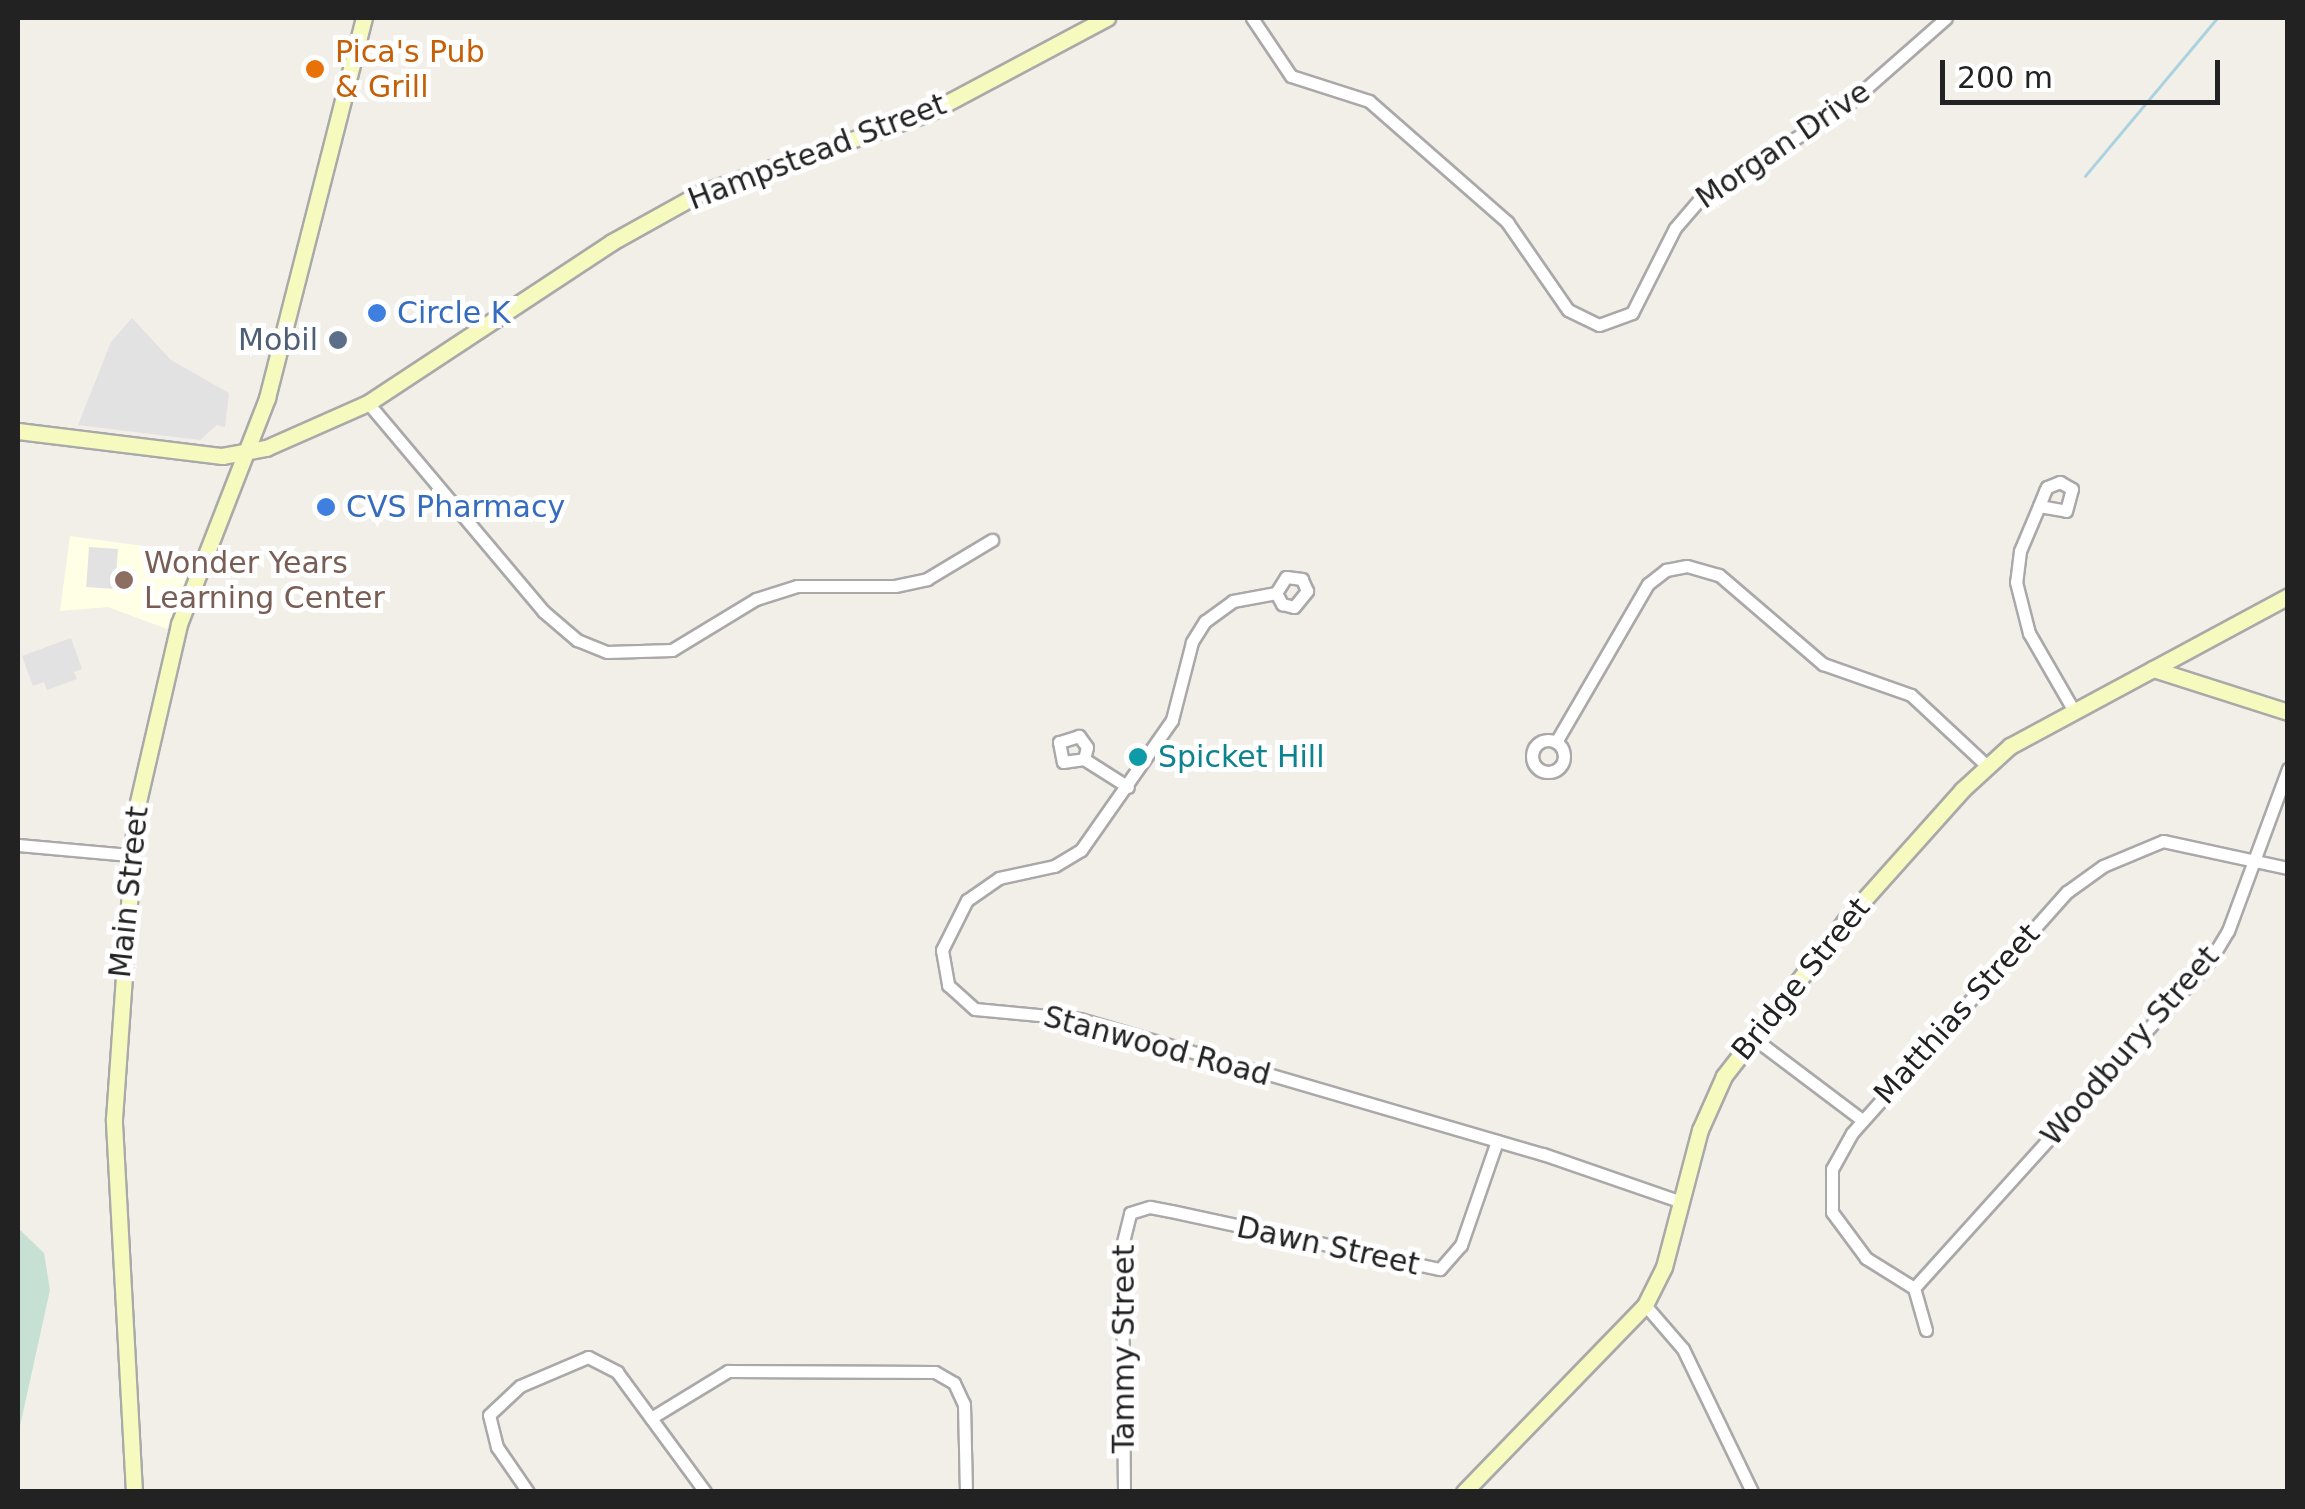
<!DOCTYPE html>
<style>
body{margin:0}
#map{position:relative;width:2305px;height:1509px;overflow:hidden;background:#f2efe9;font-family:"DejaVu Sans",sans-serif}
div>[style]{position:absolute}
[style*='--x']{left:calc(var(--x)*1px);top:calc(var(--y)*1px);width:calc(var(--w)*1px);rotate:calc(var(--a)*1deg)}
.education>*{inset:0;background:#ffffe5}
.wetland>*{inset:0;background:#c6e0d4}
.parking>*{inset:0;background:#e2e2e2;transform-origin:0 0}
.stream>*{height:2.5px;margin:-1.25px;padding:0 1.25px;transform-origin:1.25px;border-radius:1.25px;background:#aad3df}
.roads{filter:drop-shadow(2px 0 #a9a9a9) drop-shadow(-2px 0 #a9a9a9) drop-shadow(0 2px #a9a9a9) drop-shadow(0 -2px #a9a9a9)}
.street>*{height:11px;margin:-5.5px;padding:0 5.5px;transform-origin:5.5px;border-radius:5.5px;background:#fff}
.street>.ring{margin:-5.5px;padding:0;box-sizing:content-box;background:none;border:11px solid #fff;border-radius:50%}
.secondary>*{height:15px;margin:-7.5px;padding:0 7.5px;transform-origin:7.5px;border-radius:7.5px;background:#f7fabf}
.dots>*{width:28px;height:28px;translate:-50% -50%;box-sizing:border-box;border:5px solid #fff;border-radius:50%}
span{translate:-50% -50%;white-space:nowrap;text-align:center;line-height:1.15;-webkit-text-stroke:10px #fff;paint-order:stroke}
.food-label{font-size:30px;color:#c56008}
.left{translate:0 -50%;text-align:left}
.street-label{font-size:30px;color:#222}
.shop-label{font-size:30px;color:#366cbe}
.service-label{font-size:30px;color:#4e5e75}
.right{translate:-100% -50%;text-align:right}
.education-label{font-size:30px;color:#785e54}
.culture-label{font-size:30px;color:#0d838f}
.frame{position:absolute;inset:0;border:20px solid #222;pointer-events:none}
.scale{position:absolute;left:1940px;top:60px;width:280px;height:45px;box-sizing:border-box;border:5px solid #222;border-top:0;padding-left:12px;font-size:30px;line-height:35px;white-space:nowrap;color:#222;-webkit-text-stroke:8px #fff;paint-order:stroke}
</style>
<div id="map">
<div class="education">
<i style="clip-path:polygon(70px 536px,195px 553px,167px 629px,108px 607px,60px 611px)"></i>
</div>
<div class="wetland">
<i style="clip-path:polygon(18px 1228px,44px 1253px,50px 1290px,18px 1435px)"></i>
</div>
<div class="parking">
<i style="clip-path:polygon(132px 318px,171px 360px,229px 393px,225px 427px,217px 425px,200px 440px,78px 425px,111px 342px)"></i>
<i style="left:89px;top:547px;width:29px;height:40px;rotate:4deg"></i>
<i style="clip-path:polygon(71px 638px,82px 669px,74px 672px,77px 679px,47px 690px,44px 682px,33px 686px,22px 656px)"></i>
</div>
<div class="stream">
<i style="--x:2085;--y:176;--w:206;--a:-50.1"></i>
</div>
<div class="roads">
<div class="street">
<i style="--x:1252;--y:18;--w:70;--a:56.1"></i>
<i style="--x:1291;--y:76;--w:82;--a:17.8"></i>
<i style="--x:1369;--y:101;--w:184;--a:41.2"></i>
<i style="--x:1507;--y:222;--w:107;--a:55.3"></i>
<i style="--x:1568;--y:310;--w:34;--a:26"></i>
<i style="--x:1599;--y:325;--w:35;--a:-20"></i>
<i style="--x:1632;--y:313;--w:95;--a:-63.2"></i>
<i style="--x:1675;--y:228;--w:46;--a:-49.4"></i>
<i style="--x:1705;--y:193;--w:157;--a:-31.2"></i>
<i style="--x:1839;--y:112;--w:142;--a:-41.3"></i>
<i style="--x:368;--y:403;--w:272;--a:49.9"></i>
<i style="--x:543;--y:611;--w:45;--a:40.5"></i>
<i style="--x:577;--y:640;--w:32;--a:22"></i>
<i style="--x:607;--y:652;--w:65;--a:-1.8"></i>
<i style="--x:672;--y:650;--w:98;--a:-31.3"></i>
<i style="--x:756;--y:599;--w:43;--a:-17.6"></i>
<i style="--x:797;--y:586;--w:98;--a:0"></i>
<i style="--x:895;--y:586;--w:33;--a:-12"></i>
<i style="--x:927;--y:579;--w:76;--a:-31"></i>
<i style="--x:2039;--y:506;--w:27;--a:10"></i>
<i style="--x:2066;--y:511;--w:23;--a:-75"></i>
<i style="--x:2072;--y:489;--w:14;--a:-150"></i>
<i style="--x:2060;--y:482;--w:14;--a:159"></i>
<i style="--x:2047;--y:487;--w:4;--a:117"></i>
<i style="--x:2045;--y:491;--w:16;--a:112"></i>
<i style="--x:2039;--y:506;--w:49;--a:112.9"></i>
<i style="--x:2020;--y:551;--w:31;--a:97"></i>
<i style="--x:2016;--y:582;--w:53;--a:75.7"></i>
<i style="--x:2029;--y:633;--w:90;--a:60"></i>
<i style="--x:1276;--y:593;--w:13;--a:61"></i>
<i style="--x:1282;--y:604;--w:12;--a:14"></i>
<i style="--x:1294;--y:607;--w:21;--a:-51"></i>
<i style="--x:1307;--y:591;--w:13;--a:-113"></i>
<i style="--x:1302;--y:579;--w:16;--a:-173"></i>
<i style="--x:1286;--y:577;--w:19;--a:122"></i>
<i style="--x:1276;--y:593;--w:44;--a:169.5"></i>
<i style="--x:1233;--y:601;--w:34;--a:144"></i>
<i style="--x:1205;--y:621;--w:25;--a:122"></i>
<i style="--x:1192;--y:642;--w:81;--a:104.4"></i>
<i style="--x:1172;--y:720;--w:159;--a:125"></i>
<i style="--x:1081;--y:850;--w:31;--a:149"></i>
<i style="--x:1054;--y:866;--w:56;--a:167.7"></i>
<i style="--x:999;--y:878;--w:39;--a:145"></i>
<i style="--x:967;--y:900;--w:56;--a:116.6"></i>
<i style="--x:942;--y:950;--w:36;--a:80"></i>
<i style="--x:948;--y:985;--w:36;--a:42"></i>
<i style="--x:975;--y:1009;--w:105;--a:5.4"></i>
<i style="--x:1080;--y:1019;--w:482;--a:16.3"></i>
<i style="--x:1543;--y:1154;--w:144;--a:19.1"></i>
<i class="ring" style="left:1532px;top:740px;width:21px;height:21px"></i>
<i style="--x:1556;--y:742;--w:183;--a:-59.8"></i>
<i style="--x:1648;--y:584;--w:23;--a:-38"></i>
<i style="--x:1666;--y:570;--w:21;--a:-11"></i>
<i style="--x:1687;--y:566;--w:33;--a:16"></i>
<i style="--x:1719;--y:575;--w:137;--a:40.6"></i>
<i style="--x:1823;--y:664;--w:93;--a:19.4"></i>
<i style="--x:1911;--y:695;--w:103;--a:43"></i>
<i style="--x:1084;--y:759;--w:12;--a:-76"></i>
<i style="--x:1087;--y:747;--w:14;--a:-126"></i>
<i style="--x:1079;--y:736;--w:21;--a:163"></i>
<i style="--x:1059;--y:742;--w:20;--a:79"></i>
<i style="--x:1063;--y:762;--w:21;--a:-8"></i>
<i style="--x:1084;--y:759;--w:52;--a:32.5"></i>
<i style="--x:18;--y:845;--w:112;--a:5.1"></i>
<i style="--x:1752;--y:1037;--w:138;--a:37"></i>
<i style="--x:1914;--y:1288;--w:443;--a:-47.9"></i>
<i style="--x:2211;--y:959;--w:33;--a:-59"></i>
<i style="--x:2228;--y:931;--w:173;--a:-69.7"></i>
<i style="--x:1645;--y:1305;--w:58;--a:49.2"></i>
<i style="--x:1683;--y:1349;--w:159;--a:64.2"></i>
<i style="--x:1926;--y:1330;--w:44;--a:-105.9"></i>
<i style="--x:1914;--y:1288;--w:57;--a:-148"></i>
<i style="--x:1866;--y:1258;--w:57;--a:-126.5"></i>
<i style="--x:1832;--y:1212;--w:43;--a:-90"></i>
<i style="--x:1832;--y:1169;--w:41;--a:-60.9"></i>
<i style="--x:1852;--y:1133;--w:323;--a:-48.3"></i>
<i style="--x:2067;--y:892;--w:44;--a:-35.8"></i>
<i style="--x:2103;--y:866;--w:65;--a:-22.6"></i>
<i style="--x:2163;--y:841;--w:128;--a:12.2"></i>
<i style="--x:651;--y:1418;--w:90;--a:-31.4"></i>
<i style="--x:728;--y:1371;--w:207;--a:0.3"></i>
<i style="--x:935;--y:1372;--w:22;--a:30"></i>
<i style="--x:954;--y:1383;--w:23;--a:65"></i>
<i style="--x:964;--y:1404;--w:88;--a:88.7"></i>
<i style="--x:528;--y:1492;--w:55;--a:-124.6"></i>
<i style="--x:497;--y:1447;--w:33;--a:-104"></i>
<i style="--x:489;--y:1415;--w:42;--a:-43.1"></i>
<i style="--x:520;--y:1386;--w:74;--a:-23.1"></i>
<i style="--x:588;--y:1357;--w:33;--a:27"></i>
<i style="--x:617;--y:1372;--w:149;--a:53.7"></i>
<i style="--x:1124;--y:1492;--w:246;--a:-90.5"></i>
<i style="--x:1122;--y:1246;--w:34;--a:-76"></i>
<i style="--x:1130;--y:1213;--w:21;--a:-17"></i>
<i style="--x:1150;--y:1207;--w:21;--a:11"></i>
<i style="--x:1171;--y:1211;--w:275;--a:12.2"></i>
<i style="--x:1440;--y:1269;--w:32;--a:-49"></i>
<i style="--x:1461;--y:1245;--w:110;--a:-70.9"></i>
</div>
<div class="secondary">
<i style="--x:18;--y:431;--w:206;--a:7"></i>
<i style="--x:222;--y:456;--w:45;--a:-10.3"></i>
<i style="--x:266;--y:448;--w:111;--a:-23.8"></i>
<i style="--x:368;--y:403;--w:292;--a:-33.4"></i>
<i style="--x:612;--y:242;--w:101;--a:-29.1"></i>
<i style="--x:700;--y:193;--w:242;--a:-19.3"></i>
<i style="--x:928;--y:113;--w:203;--a:-28"></i>
<i style="--x:2153;--y:669;--w:142;--a:17.7"></i>
<i style="--x:134;--y:1492;--w:374;--a:-93.1"></i>
<i style="--x:114;--y:1119;--w:305;--a:-86"></i>
<i style="--x:135;--y:815;--w:196;--a:-77"></i>
<i style="--x:179;--y:624;--w:243;--a:-68.7"></i>
<i style="--x:267;--y:398;--w:392;--a:-75.7"></i>
<i style="--x:1464;--y:1492;--w:260;--a:-45.9"></i>
<i style="--x:1645;--y:1305;--w:42;--a:-63.4"></i>
<i style="--x:1664;--y:1267;--w:142;--a:-75.3"></i>
<i style="--x:1700;--y:1130;--w:59;--a:-66"></i>
<i style="--x:1724;--y:1076;--w:197;--a:-52"></i>
<i style="--x:1845;--y:921;--w:176;--a:-48.2"></i>
<i style="--x:1962;--y:790;--w:65;--a:-42.5"></i>
<i style="--x:2010;--y:746;--w:316;--a:-28.3"></i>
</div>
</div>
<div class="dots">
<i style="left:315px;top:69px;background:#e8710a"></i>
<i style="left:377px;top:313px;background:#3f7fe0"></i>
<i style="left:338px;top:340px;background:#5c6f8a"></i>
<i style="left:326px;top:507px;background:#3f7fe0"></i>
<i style="left:124px;top:580px;background:#8d6e63"></i>
<i style="left:1138px;top:757px;background:#0f9aa8"></i>
</div>
<div class="food-label">
<span class="left" style="left:335px;top:69px">Pica's Pub<br>&amp; Grill</span>
</div>
<div class="street-label">
<span style="left:1783px;top:145px;rotate:-34deg">Morgan Drive</span>
<span style="left:817px;top:152px;rotate:-21deg">Hampstead Street</span>
<span style="left:129px;top:892px;rotate:-84deg">Main Street</span>
<span style="left:1801px;top:979px;rotate:-51deg">Bridge Street</span>
<span style="left:1957px;top:1014px;rotate:-48deg">Matthias Street</span>
<span style="left:1157px;top:1046px;rotate:15deg">Stanwood Road</span>
<span style="left:2130px;top:1046px;rotate:-49deg">Woodbury Street</span>
<span style="left:1328px;top:1246px;rotate:12deg">Dawn Street</span>
<span style="left:1124px;top:1349px;rotate:-90deg">Tammy Street</span>
</div>
<div class="shop-label">
<span class="left" style="left:397px;top:313px">Circle K</span>
<span class="left" style="left:346px;top:507px">CVS Pharmacy</span>
</div>
<div class="service-label">
<span class="right" style="left:318px;top:340px">Mobil</span>
</div>
<div class="education-label">
<span class="left" style="left:144px;top:580px">Wonder Years<br>Learning Center</span>
</div>
<div class="culture-label">
<span class="left" style="left:1158px;top:757px">Spicket Hill</span>
</div>
<div class="frame"></div>
<div class="scale">200 m</div>
</div>
